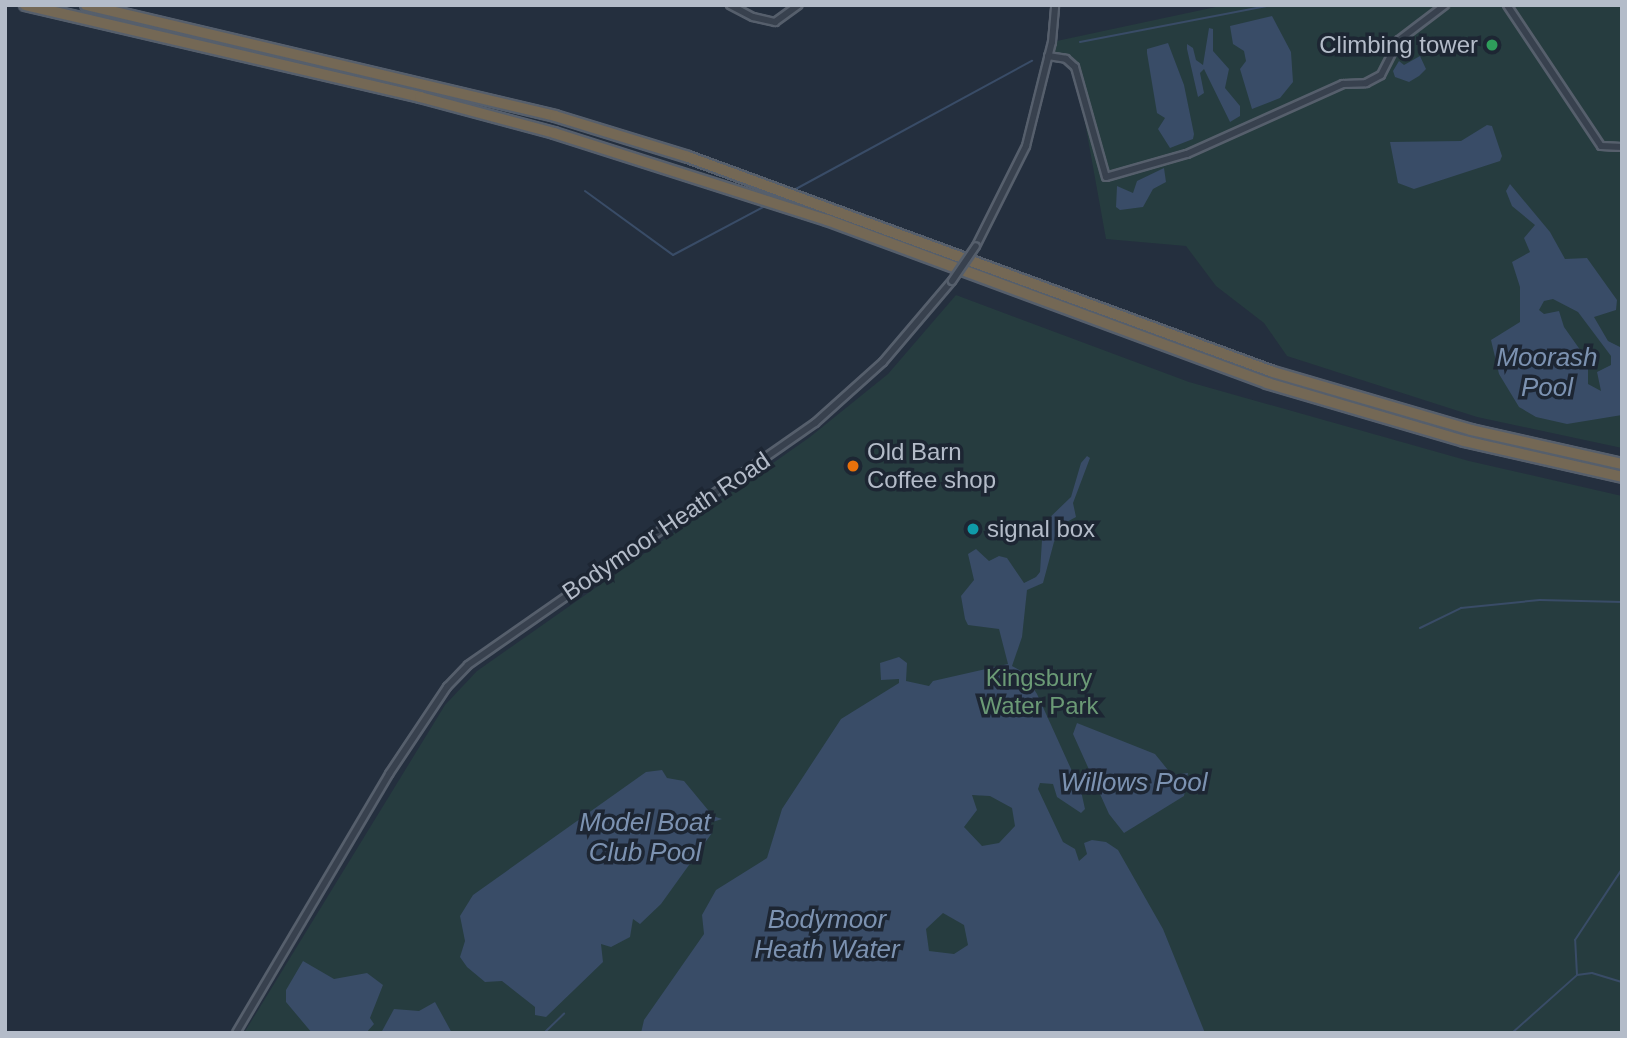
<!DOCTYPE html>
<style>
body{margin:0}
#map{position:relative;width:1627px;height:1038px;overflow:hidden;background:#242f3e;font-family:Helvetica,sans-serif}
div>[style]{position:absolute}
[style*='--x']{left:calc(var(--x)*1px);top:calc(var(--y)*1px);width:calc(var(--w)*1px);rotate:calc(var(--a)*1deg)}
.green>*{inset:0;background:#263c3f}
.water>*{inset:0;background:#394c67}
.stream>*{height:2px;margin:-1px;padding:0 1px;transform-origin:1px;border-radius:1px;background:#394c67}
.roads{filter:drop-shadow(2px 0 #565f6c) drop-shadow(-2px 0 #565f6c) drop-shadow(0 2px #565f6c) drop-shadow(0 -2px #565f6c)}
.street>*{height:6px;margin:-3px;padding:0 3px;transform-origin:3px;border-radius:3px;background:#38414e}
.highway>*{height:10px;margin:-5px;padding:0 5px;transform-origin:5px;border-radius:5px;background:#746855}
.bridges{filter:drop-shadow(2px 0 #565f6c) drop-shadow(-2px 0 #565f6c) drop-shadow(0 2px #565f6c) drop-shadow(0 -2px #565f6c)}
.street-bridge>*{height:6px;margin:-3px;padding:0 3px;transform-origin:3px;border-radius:3px;background:#38414e}
.dots>*{width:19px;height:19px;translate:-50% -50%;box-sizing:border-box;border:4px solid #1d2633;border-radius:50%}
span{translate:-50% -50%;white-space:nowrap;text-align:center;line-height:1.15;-webkit-text-stroke:7px #1d2633;paint-order:stroke}
.poi-label{font-size:24px;color:#b4bcc9}
.right{translate:-100% -50%;text-align:right}
.left{translate:0 -50%;text-align:left}
.street-label{font-size:24px;color:#b4bcc9}
.park-label{font-size:24px;color:#6b9a76}
.water-label{font-size:26px;color:#7c92b1;font-style:italic}
.frame{position:absolute;inset:0;border:7px solid #b4bcc9;pointer-events:none}
</style>
<div id="map">
<div class="green">
<i style="clip-path:polygon(1225px 5px,1622px 5px,1622px 448px,1477px 417px,1287px 356px,1264px 323px,1216px 286px,1186px 246px,1106px 239px,1075px 67px,1071px 61px,1048px 56px,1052px 42px)"></i>
<i style="clip-path:polygon(956px 295px,1189px 382px,1469px 461px,1622px 496px,1622px 1033px,244px 1033px,445px 705px,477px 671px,810px 437px,888px 374px)"></i>
</div>
<div class="water">
<i style="clip-path:polygon(1272px 16px,1291px 52px,1293px 82px,1280px 98px,1252px 109px,1240px 69px,1246px 61px,1244px 51px,1233px 44px,1230px 26px)"></i>
<i style="clip-path:polygon(1209px 28px,1213px 29px,1213px 51px,1229px 69px,1225px 88px,1240px 106px,1240px 116px,1230px 122px,1204px 69px,1200px 73px,1204px 93px,1198px 97px,1187px 49px,1187px 44px,1193px 48px,1196px 60px,1203px 65px)"></i>
<i style="clip-path:polygon(1168px 43px,1184px 85px,1194px 134px,1193px 139px,1170px 148px,1158px 129px,1165px 118px,1157px 113px,1147px 53px,1147px 49px)"></i>
<i style="clip-path:polygon(1420px 56px,1426px 69px,1419px 76px,1409px 82px,1395px 77px,1393px 71px,1399px 61px,1404px 65px)"></i>
<i style="clip-path:polygon(1487px 125px,1492px 126px,1502px 156px,1500px 161px,1414px 189px,1398px 183px,1390px 142px,1461px 141px)"></i>
<i style="clip-path:polygon(1164px 168px,1166px 182px,1153px 189px,1143px 207px,1120px 210px,1116px 207px,1117px 186px,1133px 193px,1137px 181px)"></i>
<i style="clip-path:polygon(evenodd,1510px 184px,1550px 232px,1565px 259px,1587px 258px,1617px 300px,1616px 310px,1594px 317px,1608px 341px,1622px 348px,1622px 415px,1567px 424px,1536px 417px,1519px 407px,1499px 374px,1491px 340px,1520px 322px,1520px 287px,1512px 262px,1530px 252px,1524px 238px,1535px 225px,1512px 206px,1506px 191px,1510px 184px,1553px 299px,1578px 312px,1611px 356px,1611px 365px,1597px 372px,1601px 391px,1588px 384px,1588px 361px,1564px 327px,1559px 311px,1544px 314px,1539px 310px,1544px 301px,1553px 299px)"></i>
<i style="clip-path:polygon(evenodd,1087px 456px,1090px 458px,1073px 503px,1076px 517px,1065px 523px,1054px 542px,1043px 583px,1027px 590px,1022px 637px,1012px 666px,1023px 672px,1037px 694px,1081px 791px,1085px 809px,1081px 813px,1057px 797px,1053px 784px,1040px 783px,1038px 789px,1063px 842px,1075px 849px,1079px 861px,1087px 854px,1084px 843px,1092px 840px,1106px 842px,1118px 850px,1163px 929px,1205px 1033px,641px 1033px,644px 1020px,704px 934px,702px 915px,716px 890px,767px 858px,782px 809px,841px 719px,899px 683px,899px 679px,881px 680px,880px 663px,899px 657px,907px 663px,906px 681px,929px 686px,933px 681px,1008px 664px,999px 629px,968px 625px,965px 619px,961px 596px,974px 580px,968px 554px,976px 549px,989px 561px,999px 556px,1007px 558px,1024px 583px,1036px 577px,1040px 572px,1043px 524px,1071px 497px,1081px 463px,1087px 456px,972px 795px,990px 796px,1012px 808px,1015px 826px,999px 843px,982px 846px,964px 827px,977px 810px,972px 795px,1087px 456px,943px 913px,964px 925px,968px 945px,954px 954px,929px 951px,926px 929px,943px 913px)"></i>
<i style="clip-path:polygon(1077px 723px,1155px 754px,1172px 775px,1188px 773px,1184px 796px,1124px 833px,1109px 814px,1073px 734px)"></i>
<i style="clip-path:polygon(662px 770px,667px 778px,684px 781px,713px 816px,722px 819px,706px 824px,704px 829px,712px 833px,661px 904px,640px 924px,633px 919px,630px 937px,611px 947px,601px 944px,603px 962px,546px 1017px,535px 1015px,535px 1007px,502px 981px,485px 982px,467px 967px,460px 957px,465px 941px,460px 916px,473px 895px,646px 772px)"></i>
<i style="clip-path:polygon(303px 961px,334px 979px,367px 973px,383px 985px,370px 1018px,374px 1024px,366px 1033px,312px 1033px,286px 1002px,286px 990px)"></i>
<i style="clip-path:polygon(435px 1002px,452px 1033px,381px 1033px,394px 1009px,419px 1011px)"></i>
</div>
<div class="stream">
<i style="--x:1080;--y:42;--w:197;--a:-10.9"></i>
<i style="--x:794;--y:190;--w:271;--a:-28.5"></i>
<i style="--x:585;--y:191;--w:109;--a:36"></i>
<i style="--x:673;--y:255;--w:106;--a:-28"></i>
<i style="--x:1420;--y:628;--w:46;--a:-26"></i>
<i style="--x:1461;--y:608;--w:79;--a:-5.8"></i>
<i style="--x:1540;--y:600;--w:82;--a:1.4"></i>
<i style="--x:1577;--y:975;--w:15;--a:-8"></i>
<i style="--x:1592;--y:973;--w:31;--a:17"></i>
<i style="--x:544;--y:1033;--w:28;--a:-44"></i>
<i style="--x:1512;--y:1033;--w:87;--a:-41.7"></i>
<i style="--x:1577;--y:975;--w:35;--a:-93"></i>
<i style="--x:1575;--y:940;--w:85;--a:-56.5"></i>
</div>
<div class="roads">
<div class="street">
<i style="--x:730;--y:5;--w:26;--a:28"></i>
<i style="--x:753;--y:17;--w:23;--a:13"></i>
<i style="--x:775;--y:22;--w:29;--a:-36"></i>
<i style="--x:1507;--y:5;--w:169;--a:56.3"></i>
<i style="--x:1601;--y:146;--w:21;--a:3"></i>
<i style="--x:1048;--y:56;--w:18;--a:9"></i>
<i style="--x:1066;--y:59;--w:12;--a:42"></i>
<i style="--x:1075;--y:67;--w:114;--a:74.3"></i>
<i style="--x:1106;--y:177;--w:84;--a:-15.9"></i>
<i style="--x:1187;--y:154;--w:171;--a:-24.2"></i>
<i style="--x:1343;--y:84;--w:23;--a:-2"></i>
<i style="--x:1366;--y:83;--w:17;--a:-28"></i>
<i style="--x:1381;--y:75;--w:39;--a:-63"></i>
<i style="--x:1399;--y:40;--w:58;--a:-37.3"></i>
<i style="--x:976;--y:246;--w:112;--a:-63.4"></i>
<i style="--x:1026;--y:146;--w:107;--a:-76"></i>
<i style="--x:1052;--y:42;--w:37;--a:-85"></i>
<i style="--x:236;--y:1033;--w:301;--a:-59.4"></i>
<i style="--x:389;--y:774;--w:105;--a:-56.3"></i>
<i style="--x:447;--y:687;--w:30;--a:-46"></i>
<i style="--x:468;--y:665;--w:423;--a:-34.9"></i>
<i style="--x:815;--y:423;--w:91;--a:-41.9"></i>
<i style="--x:883;--y:362;--w:106;--a:-49.6"></i>
</div>
<div class="highway">
<i style="--x:25;--y:5;--w:406;--a:13.1"></i>
<i style="--x:420;--y:97;--w:139;--a:15"></i>
<i style="--x:554;--y:133;--w:287;--a:17.7"></i>
<i style="--x:827;--y:220;--w:469;--a:20.3"></i>
<i style="--x:1267;--y:383;--w:205;--a:16.4"></i>
<i style="--x:1464;--y:441;--w:162;--a:12.8"></i>
<i style="--x:86;--y:5;--w:482;--a:13.3"></i>
<i style="--x:555;--y:116;--w:139;--a:17.1"></i>
<i style="--x:688;--y:157;--w:623;--a:20.18"></i>
<i style="--x:1273;--y:372;--w:206;--a:16.3"></i>
<i style="--x:1471;--y:430;--w:155;--a:12.7"></i>
</div>
</div>
<div class="bridges">
<div class="street-bridge">
<i style="--x:952;--y:281;--w:42;--a:-55.6"></i>
</div>
</div>
<div class="dots">
<i style="left:1492px;top:45px;background:#2e9e5b"></i>
<i style="left:853px;top:466px;background:#e8710a"></i>
<i style="left:973px;top:529px;background:#0f9aa8"></i>
</div>
<div class="poi-label">
<span class="right" style="left:1478px;top:45px">Climbing tower</span>
<span class="left" style="left:867px;top:466px">Old Barn<br>Coffee shop</span>
<span class="left" style="left:987px;top:529px">signal box</span>
</div>
<div class="street-label">
<span style="left:666px;top:526px;rotate:-34deg">Bodymoor Heath Road</span>
</div>
<div class="park-label">
<span style="left:1039px;top:692px">Kingsbury<br>Water Park</span>
</div>
<div class="water-label">
<span style="left:1547px;top:373px">Moorash<br>Pool</span>
<span style="left:1134px;top:783px">Willows Pool</span>
<span style="left:645px;top:838px">Model Boat<br>Club Pool</span>
<span style="left:827px;top:935px">Bodymoor<br>Heath Water</span>
</div>
<div class="frame"></div>
</div>
